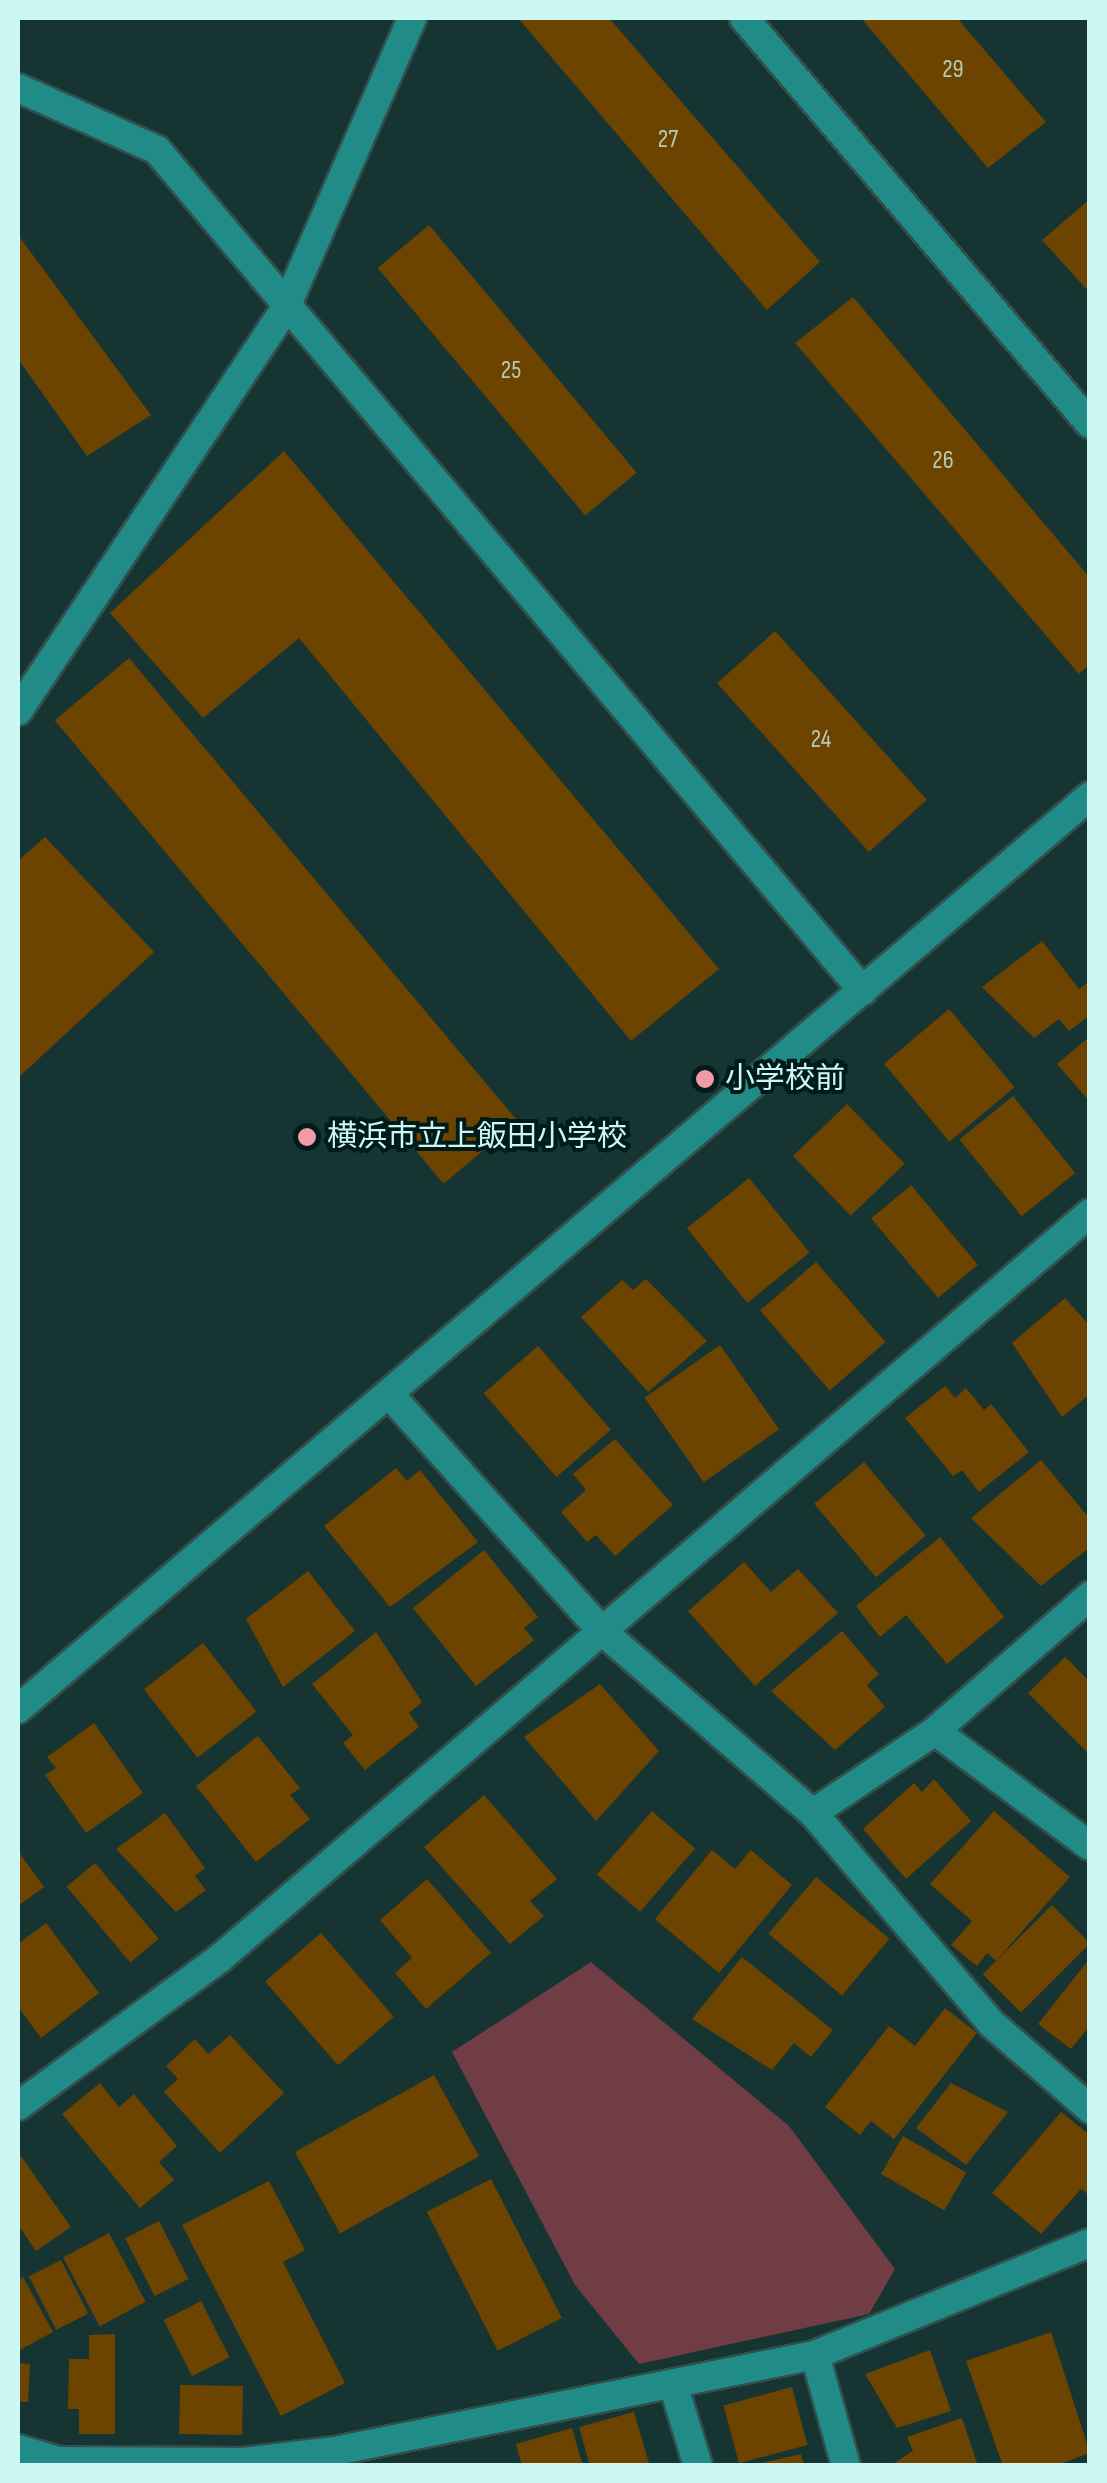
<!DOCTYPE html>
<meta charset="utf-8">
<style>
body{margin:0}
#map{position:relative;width:1107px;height:2483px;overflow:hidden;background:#153432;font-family:"Sofia Sans Condensed","Noto Sans JP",sans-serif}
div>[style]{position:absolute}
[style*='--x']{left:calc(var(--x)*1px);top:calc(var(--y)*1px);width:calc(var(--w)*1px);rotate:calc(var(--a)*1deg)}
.green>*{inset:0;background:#713d45}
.building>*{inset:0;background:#6d4300;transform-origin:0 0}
.roads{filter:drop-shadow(2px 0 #31504e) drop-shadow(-2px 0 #31504e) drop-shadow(0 2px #31504e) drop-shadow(0 -2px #31504e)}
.minor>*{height:28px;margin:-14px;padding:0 14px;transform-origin:14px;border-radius:14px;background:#208b87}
.tertiary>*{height:28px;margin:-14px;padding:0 14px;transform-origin:14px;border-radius:14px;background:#208b87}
.dots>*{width:28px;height:28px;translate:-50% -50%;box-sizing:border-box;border:5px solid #001b1a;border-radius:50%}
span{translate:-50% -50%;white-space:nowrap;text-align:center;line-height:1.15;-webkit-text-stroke:8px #001b1a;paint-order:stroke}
.number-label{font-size:25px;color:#b4cbb7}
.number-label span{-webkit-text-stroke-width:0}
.poi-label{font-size:30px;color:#cbf8f4}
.left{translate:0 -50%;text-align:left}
.frame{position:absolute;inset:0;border:20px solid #cbf8f4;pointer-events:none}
</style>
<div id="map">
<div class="green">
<i style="clip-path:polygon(591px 1962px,789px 2126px,895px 2269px,869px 2314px,639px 2364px,575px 2285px,452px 2052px)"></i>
</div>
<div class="building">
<i style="clip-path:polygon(518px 18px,609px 18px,820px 262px,767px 310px)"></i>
<i style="clip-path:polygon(861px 18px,957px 18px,1046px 122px,988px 168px)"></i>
<i style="clip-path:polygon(1090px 199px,1090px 293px,1042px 240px)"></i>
<i style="left:429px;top:225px;width:323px;height:67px;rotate:50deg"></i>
<i style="clip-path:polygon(18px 235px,151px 415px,87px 456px,18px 359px)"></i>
<i style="clip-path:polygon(853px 297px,1090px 578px,1090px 664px,1079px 674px,795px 343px)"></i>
<i style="clip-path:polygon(284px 451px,719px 969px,631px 1041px,299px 638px,203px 718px,110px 613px)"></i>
<i style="left:775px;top:631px;width:227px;height:78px;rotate:48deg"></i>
<i style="left:129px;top:658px;width:605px;height:97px;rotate:50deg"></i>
<i style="clip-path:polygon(45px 837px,154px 952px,18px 1078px,18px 861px)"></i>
<i style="clip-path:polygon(1042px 941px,1079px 989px,1090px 981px,1090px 1015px,1069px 1031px,1059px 1019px,1034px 1038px,982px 987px)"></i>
<i style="left:949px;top:1009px;width:102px;height:85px;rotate:50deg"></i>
<i style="clip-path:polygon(1090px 1036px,1090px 1102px,1057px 1064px)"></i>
<i style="left:1013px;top:1096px;width:99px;height:69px;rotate:51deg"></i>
<i style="left:847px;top:1104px;width:83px;height:75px;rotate:46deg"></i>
<i style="left:749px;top:1178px;width:96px;height:80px;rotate:51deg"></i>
<i style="left:911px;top:1185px;width:104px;height:52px;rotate:50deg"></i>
<i style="left:816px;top:1262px;width:106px;height:74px;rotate:49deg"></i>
<i style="clip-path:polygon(646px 1279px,707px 1341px,648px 1392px,581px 1317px,622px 1280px,633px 1290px)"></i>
<i style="clip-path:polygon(1065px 1298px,1090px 1326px,1090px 1394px,1062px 1417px,1012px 1343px)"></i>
<i style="left:720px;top:1345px;width:103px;height:92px;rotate:55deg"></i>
<i style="left:538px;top:1346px;width:111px;height:72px;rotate:49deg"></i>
<i style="clip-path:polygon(945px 1386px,955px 1398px,966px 1388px,984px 1410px,991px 1404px,1029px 1452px,979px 1492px,962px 1470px,953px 1476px,905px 1418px)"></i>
<i style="clip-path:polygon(615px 1439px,673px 1505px,615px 1556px,596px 1535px,587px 1542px,561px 1512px,586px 1490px,573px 1474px)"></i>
<i style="clip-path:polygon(1041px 1460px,1090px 1519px,1090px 1547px,1041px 1586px,971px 1518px)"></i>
<i style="left:864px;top:1462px;width:96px;height:65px;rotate:50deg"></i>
<i style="clip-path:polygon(396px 1468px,407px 1481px,420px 1470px,478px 1542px,390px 1607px,324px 1526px)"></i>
<i style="clip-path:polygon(940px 1537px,1004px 1617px,947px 1664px,906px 1615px,880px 1637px,856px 1606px)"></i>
<i style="clip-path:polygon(484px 1550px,538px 1617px,524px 1628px,534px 1640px,476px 1686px,413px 1608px)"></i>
<i style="clip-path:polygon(744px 1562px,771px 1592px,798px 1569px,838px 1613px,755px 1686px,688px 1611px)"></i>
<i style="clip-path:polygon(308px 1571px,355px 1631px,283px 1687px,246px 1619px)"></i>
<i style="clip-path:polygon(842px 1631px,879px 1674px,867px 1685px,885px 1707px,835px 1750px,771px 1691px)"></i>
<i style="clip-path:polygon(376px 1632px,422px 1702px,409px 1713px,419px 1727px,365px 1770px,343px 1743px,353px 1735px,312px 1684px)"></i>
<i style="left:203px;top:1643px;width:87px;height:75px;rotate:52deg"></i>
<i style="clip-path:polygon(1065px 1657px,1090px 1682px,1090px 1755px,1028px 1693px)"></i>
<i style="clip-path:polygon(600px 1684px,659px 1751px,596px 1821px,524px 1737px)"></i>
<i style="clip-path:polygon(94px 1723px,143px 1793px,86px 1833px,45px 1775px,56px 1768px,47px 1757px)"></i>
<i style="clip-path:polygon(258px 1736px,300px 1788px,290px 1795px,310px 1819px,256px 1862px,196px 1786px)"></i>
<i style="clip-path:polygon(934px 1779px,971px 1821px,906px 1879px,863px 1829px,914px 1783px,922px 1792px)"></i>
<i style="clip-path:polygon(484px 1795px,557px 1879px,530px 1901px,544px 1916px,510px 1944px,424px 1847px)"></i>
<i style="left:652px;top:1811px;width:57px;height:84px;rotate:41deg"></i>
<i style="clip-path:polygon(994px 1811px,1070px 1877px,996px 1961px,987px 1953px,977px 1966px,951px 1945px,972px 1921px,930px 1884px)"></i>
<i style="clip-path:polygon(165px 1813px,205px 1868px,195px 1876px,206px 1890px,176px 1912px,116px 1849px)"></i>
<i style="clip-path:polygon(712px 1850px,735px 1869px,751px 1850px,792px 1885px,719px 1973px,655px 1919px)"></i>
<i style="clip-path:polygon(18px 1851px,44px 1887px,18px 1906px)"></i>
<i style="left:95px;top:1863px;width:99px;height:37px;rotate:50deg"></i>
<i style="left:816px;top:1877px;width:96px;height:74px;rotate:40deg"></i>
<i style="clip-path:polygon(427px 1879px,491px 1953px,426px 2009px,395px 1973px,412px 1958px,380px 1920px)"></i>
<i style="left:1052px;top:1905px;width:54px;height:98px;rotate:45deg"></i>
<i style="clip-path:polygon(46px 1923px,99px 1993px,41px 2038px,18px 2007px,18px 1944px)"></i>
<i style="left:321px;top:1933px;width:111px;height:74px;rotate:49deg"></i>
<i style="clip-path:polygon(742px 1957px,833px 2030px,811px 2057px,794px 2043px,772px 2070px,692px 2019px)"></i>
<i style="clip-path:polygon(1090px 1958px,1090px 2026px,1071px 2049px,1038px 2024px)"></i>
<i style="clip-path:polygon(945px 2008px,977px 2033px,894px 2139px,871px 2121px,860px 2135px,825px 2107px,889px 2026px,915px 2046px)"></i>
<i style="clip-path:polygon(230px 2035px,284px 2093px,220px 2153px,164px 2092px,178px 2079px,166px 2066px,195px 2039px,208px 2054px)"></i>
<i style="left:434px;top:2075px;width:93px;height:159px;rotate:61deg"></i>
<i style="clip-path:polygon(100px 2083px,119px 2107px,134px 2094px,177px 2146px,159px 2162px,174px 2180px,140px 2208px,62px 2114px)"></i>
<i style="clip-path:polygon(951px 2083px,1008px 2112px,966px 2165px,916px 2128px)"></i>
<i style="clip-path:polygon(1061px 2112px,1090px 2135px,1090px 2196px,1081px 2189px,1041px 2234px,992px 2193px)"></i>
<i style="left:903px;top:2136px;width:73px;height:44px;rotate:30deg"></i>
<i style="clip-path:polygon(18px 2152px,71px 2227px,36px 2251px,18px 2225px)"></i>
<i style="left:491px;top:2179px;width:156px;height:72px;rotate:63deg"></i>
<i style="clip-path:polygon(269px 2181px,305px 2250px,283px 2262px,345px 2383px,281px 2416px,182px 2225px)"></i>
<i style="left:159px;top:2221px;width:65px;height:38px;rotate:63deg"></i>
<i style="left:109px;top:2233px;width:78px;height:52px;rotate:62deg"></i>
<i style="left:61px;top:2260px;width:60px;height:36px;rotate:63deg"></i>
<i style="clip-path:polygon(23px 2277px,53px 2332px,18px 2351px,18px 2280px)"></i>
<i style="left:201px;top:2301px;width:63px;height:42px;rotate:63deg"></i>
<i style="clip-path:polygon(1051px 2332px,1090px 2453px,1054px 2466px,1003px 2466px,966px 2361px)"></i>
<i style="clip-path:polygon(115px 2334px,115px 2434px,79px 2434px,79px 2409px,68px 2409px,69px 2359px,89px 2359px,89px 2335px)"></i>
<i style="clip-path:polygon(930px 2350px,951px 2411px,897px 2428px,865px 2374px)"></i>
<i style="clip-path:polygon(18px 2363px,30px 2364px,28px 2402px,18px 2402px)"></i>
<i style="left:180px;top:2385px;width:63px;height:49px;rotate:1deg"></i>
<i style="left:792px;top:2387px;width:60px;height:71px;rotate:75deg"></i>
<i style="clip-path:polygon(634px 2412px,649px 2463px,590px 2466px,579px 2427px)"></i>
<i style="clip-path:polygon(962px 2418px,978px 2466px,890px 2466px,913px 2451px,907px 2437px)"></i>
<i style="clip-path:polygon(572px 2428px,583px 2466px,522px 2466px,516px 2444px)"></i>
<i style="clip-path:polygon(801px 2454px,804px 2466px,757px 2466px,757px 2464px)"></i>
</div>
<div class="roads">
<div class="minor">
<i style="--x:744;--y:18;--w:533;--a:49.56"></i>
<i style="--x:18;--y:88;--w:152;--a:24"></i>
<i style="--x:157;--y:150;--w:1098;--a:49.99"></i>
<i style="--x:18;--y:711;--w:485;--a:-56.4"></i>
<i style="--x:286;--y:307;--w:315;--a:-66.4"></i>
<i style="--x:390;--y:1395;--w:319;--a:48.1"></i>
<i style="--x:603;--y:1632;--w:277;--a:40.8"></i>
<i style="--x:813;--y:1813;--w:147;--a:-33.9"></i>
<i style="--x:935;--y:1731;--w:206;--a:-41.1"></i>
<i style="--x:935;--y:1731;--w:193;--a:36.6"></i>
<i style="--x:813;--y:1813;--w:277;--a:49.7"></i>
<i style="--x:992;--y:2024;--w:130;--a:40.9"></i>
<i style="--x:18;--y:2106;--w:250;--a:-36.2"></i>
<i style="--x:220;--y:1958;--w:1145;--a:-40.57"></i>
<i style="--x:815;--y:2355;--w:115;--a:74.4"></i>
<i style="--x:673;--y:2384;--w:86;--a:73"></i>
<i style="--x:18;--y:2449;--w:43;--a:16.3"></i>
<i style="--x:59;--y:2461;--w:184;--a:0.3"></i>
<i style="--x:243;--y:2462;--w:93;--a:-6.8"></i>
<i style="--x:335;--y:2451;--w:490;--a:-11.3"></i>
<i style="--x:815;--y:2355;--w:297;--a:-22.2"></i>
</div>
<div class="tertiary">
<i style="--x:18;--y:1709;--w:1408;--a:-40.42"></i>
</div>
</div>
<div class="dots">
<i style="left:705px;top:1079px;background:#f39aa7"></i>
<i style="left:307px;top:1137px;background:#f39aa7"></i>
</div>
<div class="number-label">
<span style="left:953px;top:70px">29</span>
<span style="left:668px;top:140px">27</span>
<span style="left:511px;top:371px">25</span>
<span style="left:943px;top:461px">26</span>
<span style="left:821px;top:740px">24</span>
</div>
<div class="poi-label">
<span class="left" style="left:725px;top:1079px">小学校前</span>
<span class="left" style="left:327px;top:1137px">横浜市立上飯田小学校</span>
</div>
<div class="frame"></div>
</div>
